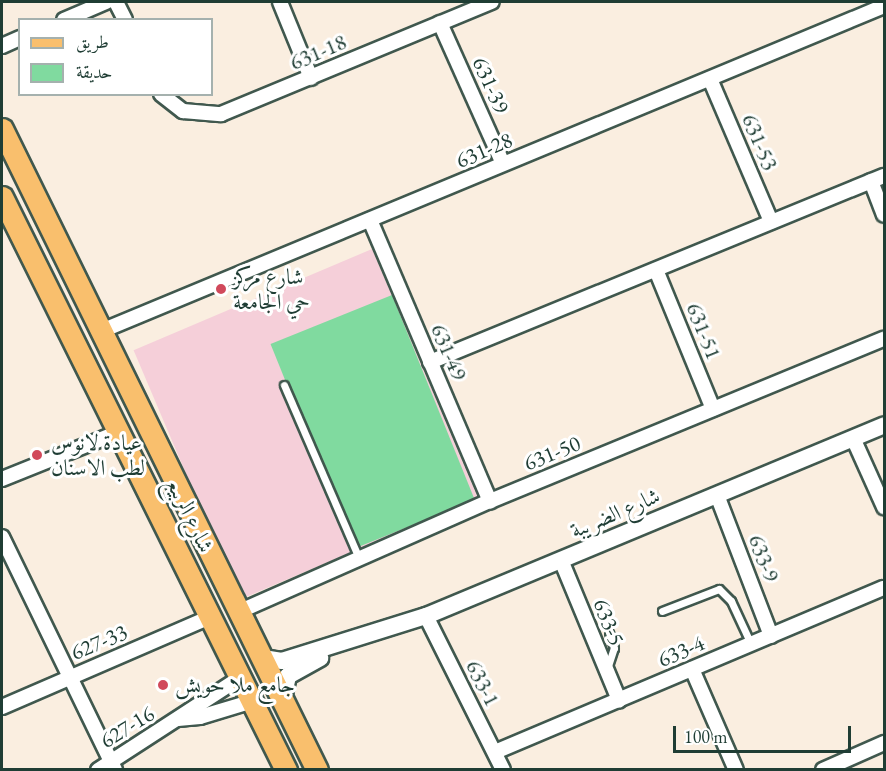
<!DOCTYPE html>
<meta charset="utf-8">
<style>
body{margin:0}
#map{position:relative;width:886px;height:771px;overflow:hidden;background:#faeee0;font-family:"EB Garamond",Amiri,serif}
div>[style]{position:absolute}
[style*='--x']{left:calc(var(--x)*1px);top:calc(var(--y)*1px);width:calc(var(--w)*1px);rotate:calc(var(--a)*1deg)}
.built>*{inset:0;background:#f5cfd9;transform-origin:0 0}
.green>*{inset:0;background:#80da9f;transform-origin:0 0}
.roads{filter:drop-shadow(2px 0 #40584e) drop-shadow(-2px 0 #40584e) drop-shadow(0 2px #40584e) drop-shadow(0 -2px #40584e)}
.service>*{height:7px;margin:-3.5px;padding:0 3.5px;transform-origin:3.5px;border-radius:3.5px;background:#fff}
.minor>*{height:14px;margin:-7px;padding:0 7px;transform-origin:7px;border-radius:7px;background:#fff}
.tertiary>*{height:16px;margin:-8px;padding:0 8px;transform-origin:8px;border-radius:8px;background:#fff}
.primary>*{height:21px;margin:-10.5px;padding:0 10.5px;transform-origin:10.5px;border-radius:10.5px;background:#f9bf6d}
.dots>*{width:16px;height:16px;translate:-50% -50%;box-sizing:border-box;border:3px solid #fff;border-radius:50%}
span{translate:-50% -50%;white-space:nowrap;text-align:center;line-height:1.15;-webkit-text-stroke:6px #fff;paint-order:stroke}
.street-label{font-size:22px;color:#1f3d34}
.poi-label{font-size:22px;color:#1f3d34}
.left{translate:0 -50%;text-align:left}
.frame{position:absolute;inset:0;border:3px solid #1f3d34;pointer-events:none}
.legend{position:absolute;left:18px;top:18px;width:195px;height:78px;box-sizing:border-box;background:#fff;border:2px solid #a5b1ae;margin:0;padding:8px 10px;list-style:none;font-size:18px;color:#1f3d34}
.legend li{display:flex;align-items:center;gap:12px;height:30px}
.legend b{width:30px;border:2px solid #a5b1ae}
.scale{position:absolute;left:673px;top:726px;width:178px;height:27px;box-sizing:border-box;border:3px solid #1f3d34;border-top:0;padding-left:8px;font-size:18px;line-height:21px;white-space:nowrap;color:#1f3d34;-webkit-text-stroke:4px #fff;paint-order:stroke}
</style>
<div id="map">
<div class="built">
<i style="left:372px;top:249px;width:271px;height:259px;rotate:67deg"></i>
</div>
<div class="green">
<i style="left:392px;top:295px;width:221px;height:131px;rotate:68deg"></i>
</div>
<div class="roads">
<div class="service">
<i style="--x:284;--y:385;--w:189;--a:66.6"></i>
<i style="--x:662;--y:611;--w:61;--a:-21.1"></i>
<i style="--x:719;--y:589;--w:17;--a:45"></i>
<i style="--x:731;--y:601;--w:47;--a:65.1"></i>
<i style="--x:607;--y:669;--w:22;--a:-72"></i>
<i style="--x:614;--y:648;--w:16;--a:-108"></i>
</div>
<div class="minor">
<i style="--x:116;--y:2;--w:20;--a:63"></i>
<i style="--x:280;--y:2;--w:82;--a:67.8"></i>
<i style="--x:64;--y:20;--w:46;--a:-23.2"></i>
<i style="--x:440;--y:23;--w:154;--a:65.9"></i>
<i style="--x:2;--y:46;--w:20;--a:-24"></i>
<i style="--x:710;--y:79;--w:155;--a:66.8"></i>
<i style="--x:161;--y:94;--w:28;--a:38"></i>
<i style="--x:183;--y:111;--w:38;--a:5"></i>
<i style="--x:221;--y:114;--w:293;--a:-22.5"></i>
<i style="--x:871;--y:181;--w:36;--a:69"></i>
<i style="--x:370;--y:220;--w:306;--a:66.9"></i>
<i style="--x:656;--y:270;--w:150;--a:67.7"></i>
<i style="--x:99;--y:332;--w:850;--a:-22.55"></i>
<i style="--x:430;--y:362;--w:491;--a:-22.3"></i>
<i style="--x:853;--y:438;--w:76;--a:65.8"></i>
<i style="--x:2;--y:479;--w:126;--a:-21.9"></i>
<i style="--x:717;--y:495;--w:151;--a:69"></i>
<i style="--x:2;--y:537;--w:259;--a:64.1"></i>
<i style="--x:561;--y:560;--w:152;--a:67.5"></i>
<i style="--x:238;--y:612;--w:275;--a:-23.8"></i>
<i style="--x:490;--y:501;--w:426;--a:-22.4"></i>
<i style="--x:426;--y:616;--w:172;--a:63.4"></i>
<i style="--x:692;--y:669;--w:110;--a:66.5"></i>
<i style="--x:2;--y:707;--w:229;--a:-23.4"></i>
<i style="--x:178;--y:719;--w:22;--a:-5"></i>
<i style="--x:200;--y:717;--w:55;--a:-16.8"></i>
<i style="--x:495;--y:752;--w:422;--a:-22.9"></i>
<i style="--x:98;--y:770;--w:171;--a:-33"></i>
<i style="--x:823;--y:770;--w:67;--a:-23.9"></i>
</div>
<div class="tertiary">
<i style="--x:263;--y:658;--w:19;--a:9"></i>
<i style="--x:282;--y:661;--w:151;--a:-17.4"></i>
<i style="--x:426;--y:616;--w:496;--a:-22.6"></i>
<i style="--x:283;--y:698;--w:23;--a:-77"></i>
<i style="--x:288;--y:676;--w:37;--a:-29"></i>
</div>
<div class="primary">
<i style="--x:2;--y:129;--w:714;--a:63.83"></i>
<i style="--x:2;--y:197;--w:640;--a:63.64"></i>
</div>
</div>
<div class="dots">
<i style="left:221px;top:289px;background:#d1495b"></i>
<i style="left:37px;top:455px;background:#d1495b"></i>
<i style="left:163px;top:685px;background:#d1495b"></i>
</div>
<div class="street-label">
<span style="left:318px;top:52px;rotate:-23deg">631-18</span>
<span style="left:491px;top:85px;rotate:66deg">631-39</span>
<span style="left:760px;top:142px;rotate:67deg">631-53</span>
<span style="left:484px;top:150px;rotate:-23deg">631-28</span>
<span style="left:704px;top:331px;rotate:68deg">631-51</span>
<span style="left:449px;top:352px;rotate:67deg">631-49</span>
<span style="left:552px;top:453px;rotate:-22deg">631-50</span>
<span style="left:615px;top:513px;rotate:-23deg">شارع الضريبة</span>
<span style="left:190px;top:515px;rotate:64deg">شارع الربيع</span>
<span style="left:764px;top:558px;rotate:69deg">633-9</span>
<span style="left:609px;top:622px;rotate:68deg">633-5</span>
<span style="left:99px;top:642px;rotate:-23deg">627-33</span>
<span style="left:681px;top:651px;rotate:-23deg">633-4</span>
<span style="left:483px;top:683px;rotate:63deg">633-1</span>
<span style="left:127px;top:727px;rotate:-32deg">627-16</span>
</div>
<div class="poi-label">
<span class="left" style="left:233px;top:289px">شارع مركز<br>حي الجامعة</span>
<span class="left" style="left:51px;top:455px">عيادة لانوس<br>لطب الاسنان</span>
<span class="left" style="left:175px;top:685px">جامع ملا حويش</span>
</div>
<div class="frame"></div>
<ul class="legend">
<li><b style="height:8px;background:#f9bf6d"></b>طريق</li>
<li><b style="height:16px;background:#80da9f"></b>حديقة</li>
</ul>
<div class="scale">100 m</div>
</div>
